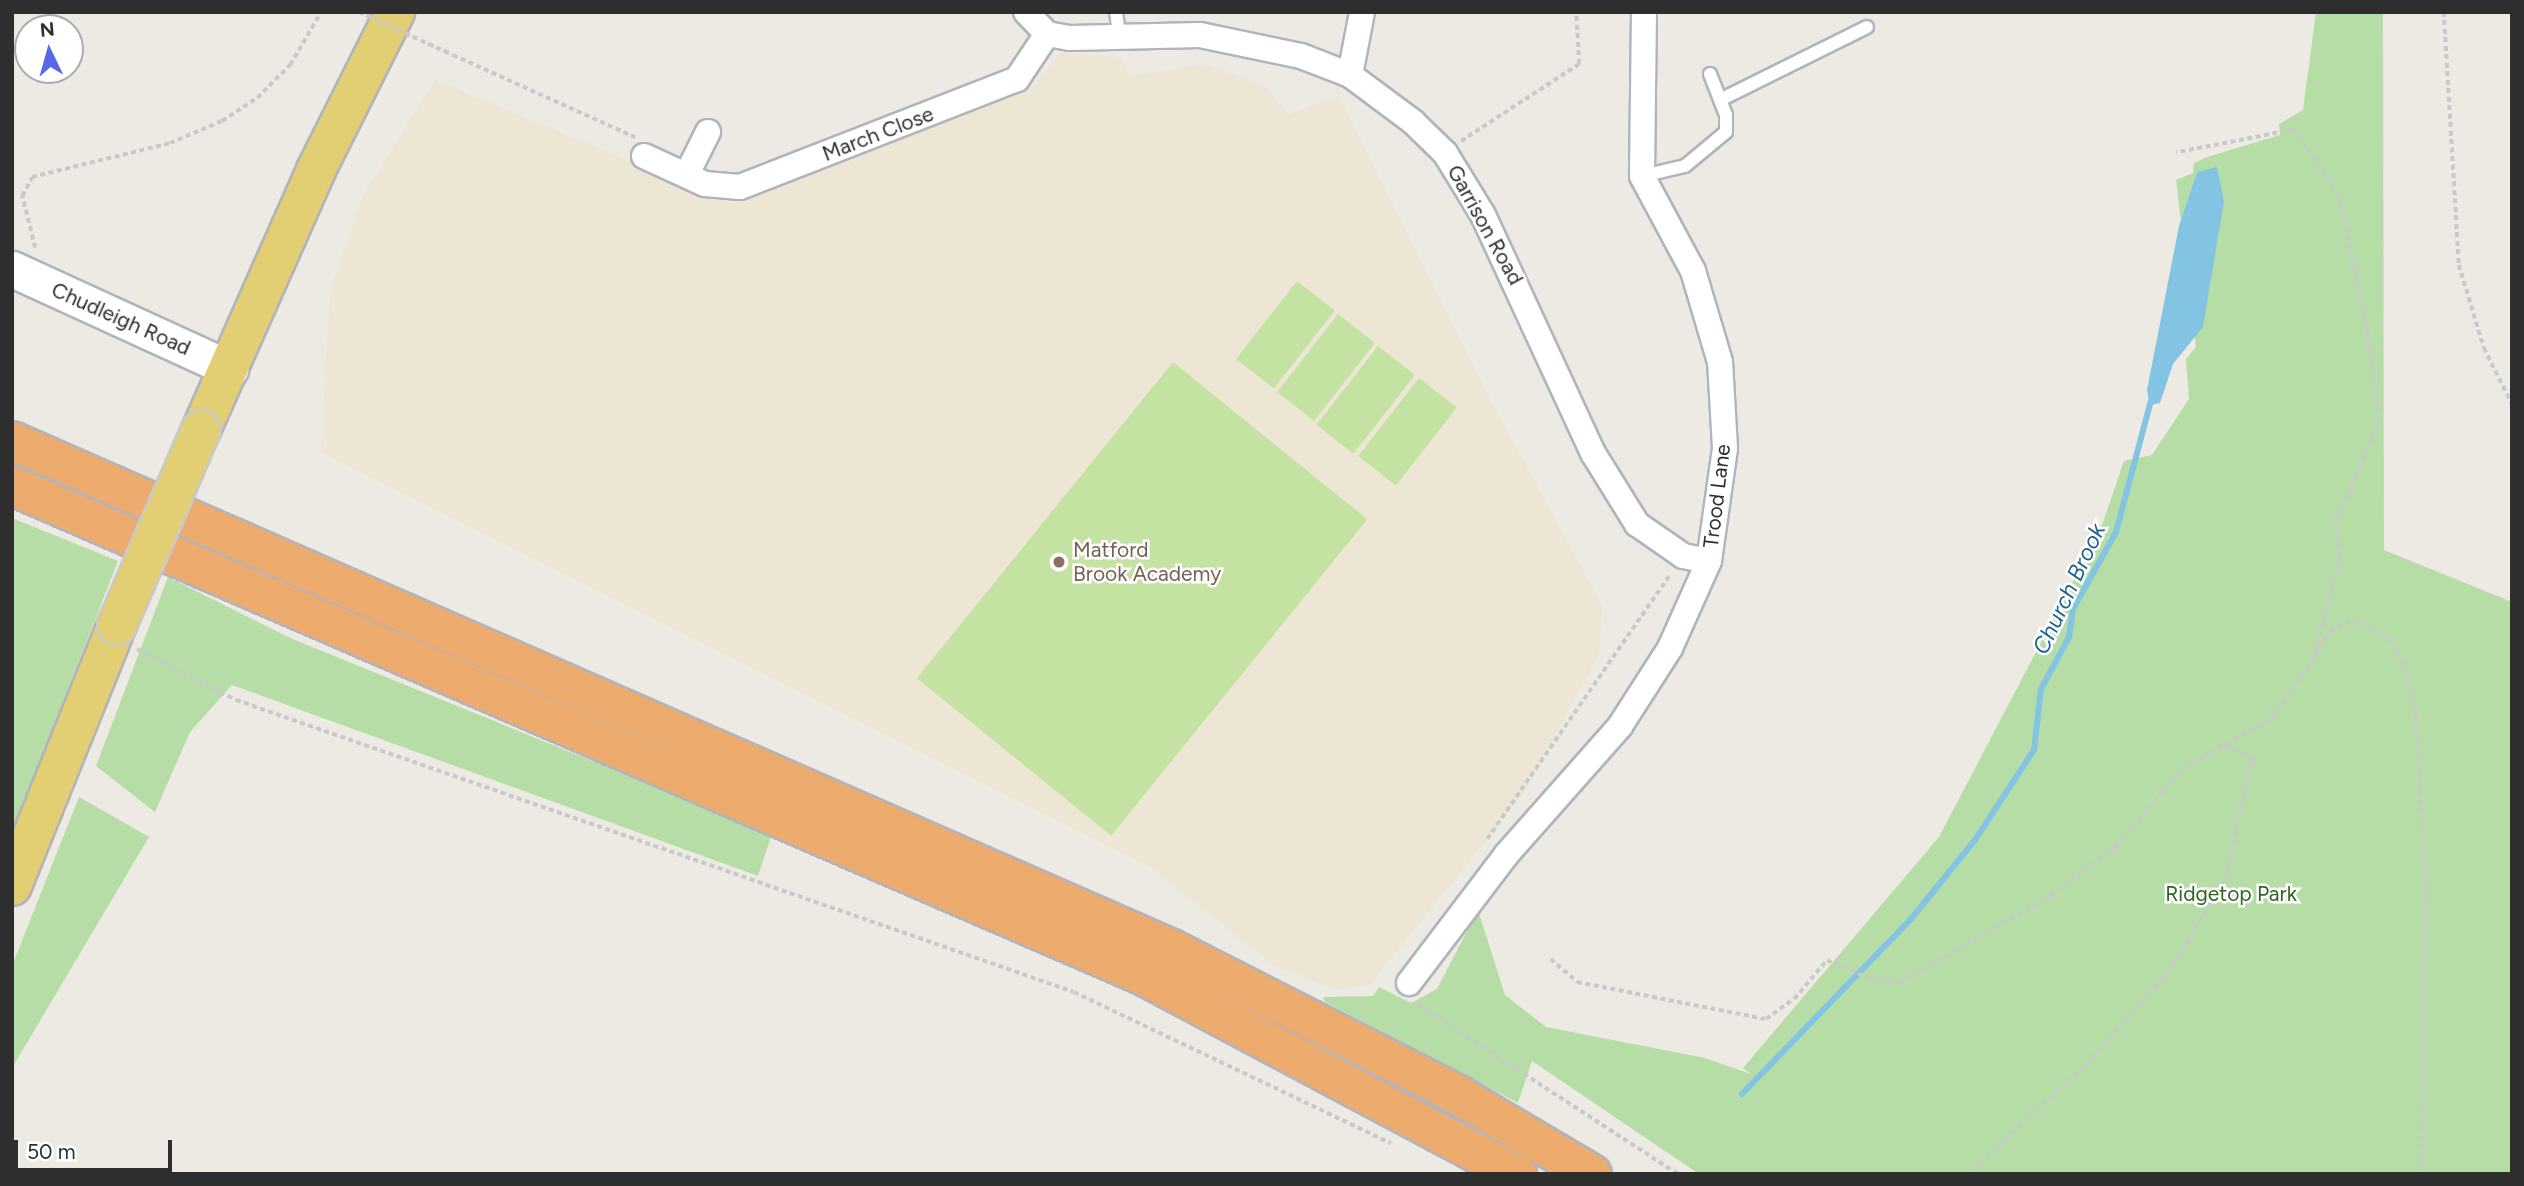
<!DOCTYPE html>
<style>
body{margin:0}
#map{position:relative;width:2524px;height:1186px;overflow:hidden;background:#ede9e3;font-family:Figtree,sans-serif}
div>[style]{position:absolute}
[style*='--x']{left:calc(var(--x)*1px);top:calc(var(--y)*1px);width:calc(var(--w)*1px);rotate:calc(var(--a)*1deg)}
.education>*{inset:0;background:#ede6d4}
.green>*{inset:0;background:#b6dda6}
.pitch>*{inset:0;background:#c4e3a3;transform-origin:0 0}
.water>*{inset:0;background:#83c4e2}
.stream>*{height:6px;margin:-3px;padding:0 3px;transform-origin:3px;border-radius:3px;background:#83c4e2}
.path>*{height:3.5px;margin-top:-1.75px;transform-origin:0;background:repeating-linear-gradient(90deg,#c9c9c9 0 5px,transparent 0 8.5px)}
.roads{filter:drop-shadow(2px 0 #b3b3bc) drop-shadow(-2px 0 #b3b3bc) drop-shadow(0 2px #b3b3bc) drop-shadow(0 -2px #b3b3bc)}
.lane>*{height:12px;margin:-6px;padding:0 6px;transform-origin:6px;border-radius:6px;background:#fff}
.street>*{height:24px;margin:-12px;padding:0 12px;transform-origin:12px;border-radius:12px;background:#fff}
.secondary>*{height:35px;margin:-17.5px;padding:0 17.5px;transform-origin:17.5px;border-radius:17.5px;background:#fff}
.primary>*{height:38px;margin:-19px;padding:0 19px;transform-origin:19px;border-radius:19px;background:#e2ce73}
.highway>*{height:38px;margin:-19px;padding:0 19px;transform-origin:19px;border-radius:19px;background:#edac6e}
.path-bridge>*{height:3.5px;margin-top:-1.75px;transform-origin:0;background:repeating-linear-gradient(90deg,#c9c9c9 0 5px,transparent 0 8.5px)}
.bridges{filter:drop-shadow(2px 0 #c9c9c9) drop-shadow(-2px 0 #c9c9c9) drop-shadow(0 2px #c9c9c9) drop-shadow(0 -2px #c9c9c9)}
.primary-bridge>*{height:38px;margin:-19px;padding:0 19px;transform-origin:19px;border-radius:19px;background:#e2ce73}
.dots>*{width:19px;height:19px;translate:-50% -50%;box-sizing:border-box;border:4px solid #fff;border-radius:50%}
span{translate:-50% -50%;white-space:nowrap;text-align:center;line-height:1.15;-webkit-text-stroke:5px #fff;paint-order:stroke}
.street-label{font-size:21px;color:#2e2e2e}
.education-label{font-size:21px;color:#785e54}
.left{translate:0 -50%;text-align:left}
.park-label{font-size:21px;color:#2e6524}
.water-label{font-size:23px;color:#1e6492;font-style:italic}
.frame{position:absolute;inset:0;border:14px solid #2e2e2e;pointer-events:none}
.north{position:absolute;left:14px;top:14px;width:70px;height:70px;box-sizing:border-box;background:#fff;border:2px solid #ababab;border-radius:50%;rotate:355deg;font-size:19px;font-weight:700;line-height:28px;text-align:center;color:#2e2e2e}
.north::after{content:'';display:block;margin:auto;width:24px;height:32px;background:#5769e6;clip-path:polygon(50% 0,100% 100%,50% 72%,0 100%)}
.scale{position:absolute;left:14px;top:1140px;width:158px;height:32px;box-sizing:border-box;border:4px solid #2e2e2e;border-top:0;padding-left:9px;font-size:21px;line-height:24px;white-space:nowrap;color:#2e2e2e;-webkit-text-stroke:5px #fff;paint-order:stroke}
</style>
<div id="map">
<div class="education">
<i style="clip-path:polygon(1060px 53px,1120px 57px,1132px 76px,1202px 64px,1262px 84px,1289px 114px,1339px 96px,1484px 388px,1602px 605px,1599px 654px,1525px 792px,1369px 986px,1335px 989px,1273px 965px,1153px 869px,321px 453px,330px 292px,363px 196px,435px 80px,733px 204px,1030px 90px)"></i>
</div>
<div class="green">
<i style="clip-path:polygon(2316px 12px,2383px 12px,2384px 550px,2512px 602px,2512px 1174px,1699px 1174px,1532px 1061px,1518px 1103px,1325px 1002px,1323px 997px,1373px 996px,1379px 987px,1411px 1003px,1437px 989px,1478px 910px,1505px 995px,1546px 1027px,1705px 1058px,1751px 1074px,1743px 1068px,1939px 837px,2101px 528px,2124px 461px,2152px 455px,2189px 399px,2186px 359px,2196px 347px,2176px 180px,2193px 173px,2194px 163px,2207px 157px,2280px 135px,2279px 124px,2303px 110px)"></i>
<i style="clip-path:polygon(12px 518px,118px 561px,12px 832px)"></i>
<i style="clip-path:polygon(168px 577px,290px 638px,772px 834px,758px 876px,232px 685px,190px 732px,155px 812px,96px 766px)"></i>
<i style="clip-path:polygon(79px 797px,149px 837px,12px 1068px,12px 966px)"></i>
</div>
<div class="pitch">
<i style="left:1297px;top:281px;width:48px;height:99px;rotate:38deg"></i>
<i style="left:1338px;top:314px;width:47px;height:99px;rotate:38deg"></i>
<i style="left:1378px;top:346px;width:47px;height:100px;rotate:38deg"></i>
<i style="left:1173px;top:362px;width:250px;height:407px;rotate:39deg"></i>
<i style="left:1419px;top:378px;width:48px;height:99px;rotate:38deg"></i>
</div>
<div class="water">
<i style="clip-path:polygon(2217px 167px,2224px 201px,2203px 327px,2173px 364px,2160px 403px,2150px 405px,2147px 390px,2179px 226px,2197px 172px)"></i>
</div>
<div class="stream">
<i style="--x:1742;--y:1094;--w:243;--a:-46"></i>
<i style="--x:1911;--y:919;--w:102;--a:-51"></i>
<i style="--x:1975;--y:840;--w:108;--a:-56.8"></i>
<i style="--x:2034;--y:750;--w:61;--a:-83.5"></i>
<i style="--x:2041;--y:689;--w:59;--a:-61.7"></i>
<i style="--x:2069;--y:637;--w:28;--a:-82"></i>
<i style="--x:2073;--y:609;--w:88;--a:-60.8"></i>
<i style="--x:2116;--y:532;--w:140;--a:-75.1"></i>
</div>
<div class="path">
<i style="--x:2444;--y:12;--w:253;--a:86.6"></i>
<i style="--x:2459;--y:265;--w:87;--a:73.2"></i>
<i style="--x:2484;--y:348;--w:63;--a:63.4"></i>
<i style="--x:453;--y:55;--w:200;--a:24.3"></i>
<i style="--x:1461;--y:141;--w:141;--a:-33.1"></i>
<i style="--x:1579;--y:64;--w:52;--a:-93.3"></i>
<i style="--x:35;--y:248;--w:54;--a:-104"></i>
<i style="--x:22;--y:196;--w:21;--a:-62"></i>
<i style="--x:32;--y:177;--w:142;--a:-13.8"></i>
<i style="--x:170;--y:143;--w:56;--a:-22.9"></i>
<i style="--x:222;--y:121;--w:42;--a:-33.3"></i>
<i style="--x:257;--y:98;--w:47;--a:-45"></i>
<i style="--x:290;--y:65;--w:61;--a:-59.7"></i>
<i style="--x:137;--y:649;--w:111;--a:27.3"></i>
<i style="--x:236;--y:700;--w:887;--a:19.21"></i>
<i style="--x:1074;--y:992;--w:351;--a:25.5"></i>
<i style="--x:2315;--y:656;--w:29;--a:-59"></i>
<i style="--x:2330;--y:631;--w:25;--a:-29"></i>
<i style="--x:2352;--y:619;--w:42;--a:28.4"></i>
<i style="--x:2389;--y:639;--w:34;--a:60"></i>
<i style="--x:2406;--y:669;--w:47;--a:77.7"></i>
<i style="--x:2416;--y:715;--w:166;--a:86.6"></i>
<i style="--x:2426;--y:881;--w:293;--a:90.8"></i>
<i style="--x:1487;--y:839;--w:321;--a:-55.3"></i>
<i style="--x:1551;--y:959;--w:35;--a:41"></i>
<i style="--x:1577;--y:982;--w:193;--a:11.1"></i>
<i style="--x:1766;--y:1019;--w:34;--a:-36"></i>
<i style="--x:1794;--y:999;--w:51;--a:-49.8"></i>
<i style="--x:1827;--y:960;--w:47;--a:23.8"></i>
<i style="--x:1870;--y:979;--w:30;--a:6"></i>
<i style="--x:1900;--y:982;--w:173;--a:-29.8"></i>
<i style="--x:2050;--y:896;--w:81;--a:-37"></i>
<i style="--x:2115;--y:847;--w:103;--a:-49.3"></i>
<i style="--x:2182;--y:769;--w:103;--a:-29.5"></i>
<i style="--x:2272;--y:718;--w:70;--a:-54.9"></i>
<i style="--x:2312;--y:661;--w:107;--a:-74.8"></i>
<i style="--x:2340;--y:558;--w:35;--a:-98"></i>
<i style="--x:2335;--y:523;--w:111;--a:-66.7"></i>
<i style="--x:2379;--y:421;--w:90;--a:-97.7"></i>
<i style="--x:2367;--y:332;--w:139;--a:-101.6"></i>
<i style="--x:2339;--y:196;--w:80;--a:-124.3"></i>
<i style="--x:2294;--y:130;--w:120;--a:169"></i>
<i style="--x:1417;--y:1004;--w:311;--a:33.1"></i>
<i style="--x:1968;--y:1174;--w:161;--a:-43"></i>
<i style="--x:2086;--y:1064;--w:131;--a:-48.4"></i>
<i style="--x:2173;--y:966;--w:102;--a:-59.4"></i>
<i style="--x:2225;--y:878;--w:123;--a:-77.3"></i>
<i style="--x:2252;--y:758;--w:35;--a:-158"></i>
</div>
<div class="roads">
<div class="lane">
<i style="--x:1116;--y:12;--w:29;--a:82"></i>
<i style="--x:1720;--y:100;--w:164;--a:-26.4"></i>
<i style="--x:1642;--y:176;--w:44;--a:-13.1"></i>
<i style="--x:1685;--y:166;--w:53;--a:-39.7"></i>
<i style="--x:1726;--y:132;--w:17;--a:-90"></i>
<i style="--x:1726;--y:115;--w:44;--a:-111.3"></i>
</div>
<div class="street">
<i style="--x:1026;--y:12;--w:30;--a:46"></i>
<i style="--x:1047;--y:34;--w:23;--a:10"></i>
<i style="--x:1070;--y:38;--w:130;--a:-1.3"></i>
<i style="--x:1200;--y:35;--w:103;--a:11.7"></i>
<i style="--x:1301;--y:56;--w:53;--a:21.2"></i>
<i style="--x:1350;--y:75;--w:79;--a:36.7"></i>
<i style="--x:1413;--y:122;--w:45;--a:44.1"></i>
<i style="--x:1445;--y:153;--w:73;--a:58.5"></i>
<i style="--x:1483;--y:215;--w:262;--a:65.2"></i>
<i style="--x:1593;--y:453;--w:84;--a:58.2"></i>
<i style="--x:1637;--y:524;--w:56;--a:34.8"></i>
<i style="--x:1683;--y:556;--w:26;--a:11"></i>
<i style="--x:1350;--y:75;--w:64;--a:-79.2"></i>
<i style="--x:644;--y:156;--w:67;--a:24.7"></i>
<i style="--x:705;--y:184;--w:35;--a:5"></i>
<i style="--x:740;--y:187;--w:297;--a:-21.3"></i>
<i style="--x:1017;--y:79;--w:54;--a:-56.3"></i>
<i style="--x:687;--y:174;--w:47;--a:-63.4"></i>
<i style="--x:1409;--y:983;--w:161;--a:-52.8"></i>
<i style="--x:1506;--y:855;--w:172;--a:-48.5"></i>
<i style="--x:1620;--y:726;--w:93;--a:-57.3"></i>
<i style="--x:1670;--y:648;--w:95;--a:-65.9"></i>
<i style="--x:1709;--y:561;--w:114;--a:-81.9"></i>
<i style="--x:1725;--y:448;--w:86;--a:-93.3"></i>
<i style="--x:1720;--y:362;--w:95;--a:-106.5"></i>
<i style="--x:1693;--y:271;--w:108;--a:-118.2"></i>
<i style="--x:1642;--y:176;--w:164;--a:-89.3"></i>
</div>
<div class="secondary">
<i style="--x:12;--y:269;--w:240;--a:24.6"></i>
</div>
<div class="primary">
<i style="--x:201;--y:430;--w:284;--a:-66.1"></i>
<i style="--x:316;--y:170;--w:177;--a:-63.4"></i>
<i style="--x:12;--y:886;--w:281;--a:-68.1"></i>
</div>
<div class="highway">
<i style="--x:12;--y:441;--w:1266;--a:23.65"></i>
<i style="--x:1172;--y:949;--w:323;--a:27"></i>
<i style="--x:1460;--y:1096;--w:153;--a:30.6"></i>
<i style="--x:12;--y:486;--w:1231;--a:23.4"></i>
<i style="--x:1142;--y:975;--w:425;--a:28"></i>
</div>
</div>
<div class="path-bridge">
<i style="--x:359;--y:12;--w:103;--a:24.6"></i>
</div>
<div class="bridges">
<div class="primary-bridge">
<i style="--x:117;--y:625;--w:212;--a:-66.7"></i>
</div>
</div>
<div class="dots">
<i style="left:1059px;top:562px;background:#8d6e63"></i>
</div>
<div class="street-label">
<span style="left:878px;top:134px;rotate:-21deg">March Close</span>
<span style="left:1485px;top:225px;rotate:61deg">Garrison Road</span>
<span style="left:121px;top:319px;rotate:24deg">Chudleigh Road</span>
<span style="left:1717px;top:496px;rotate:-83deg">Trood Lane</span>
</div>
<div class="education-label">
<span class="left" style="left:1073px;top:562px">Matford<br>Brook Academy</span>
</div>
<div class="park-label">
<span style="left:2231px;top:894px">Ridgetop Park</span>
</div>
<div class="water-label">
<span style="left:2069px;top:589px;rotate:-65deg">Church Brook</span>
</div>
<div class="frame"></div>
<div class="north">N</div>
<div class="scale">50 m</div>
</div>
